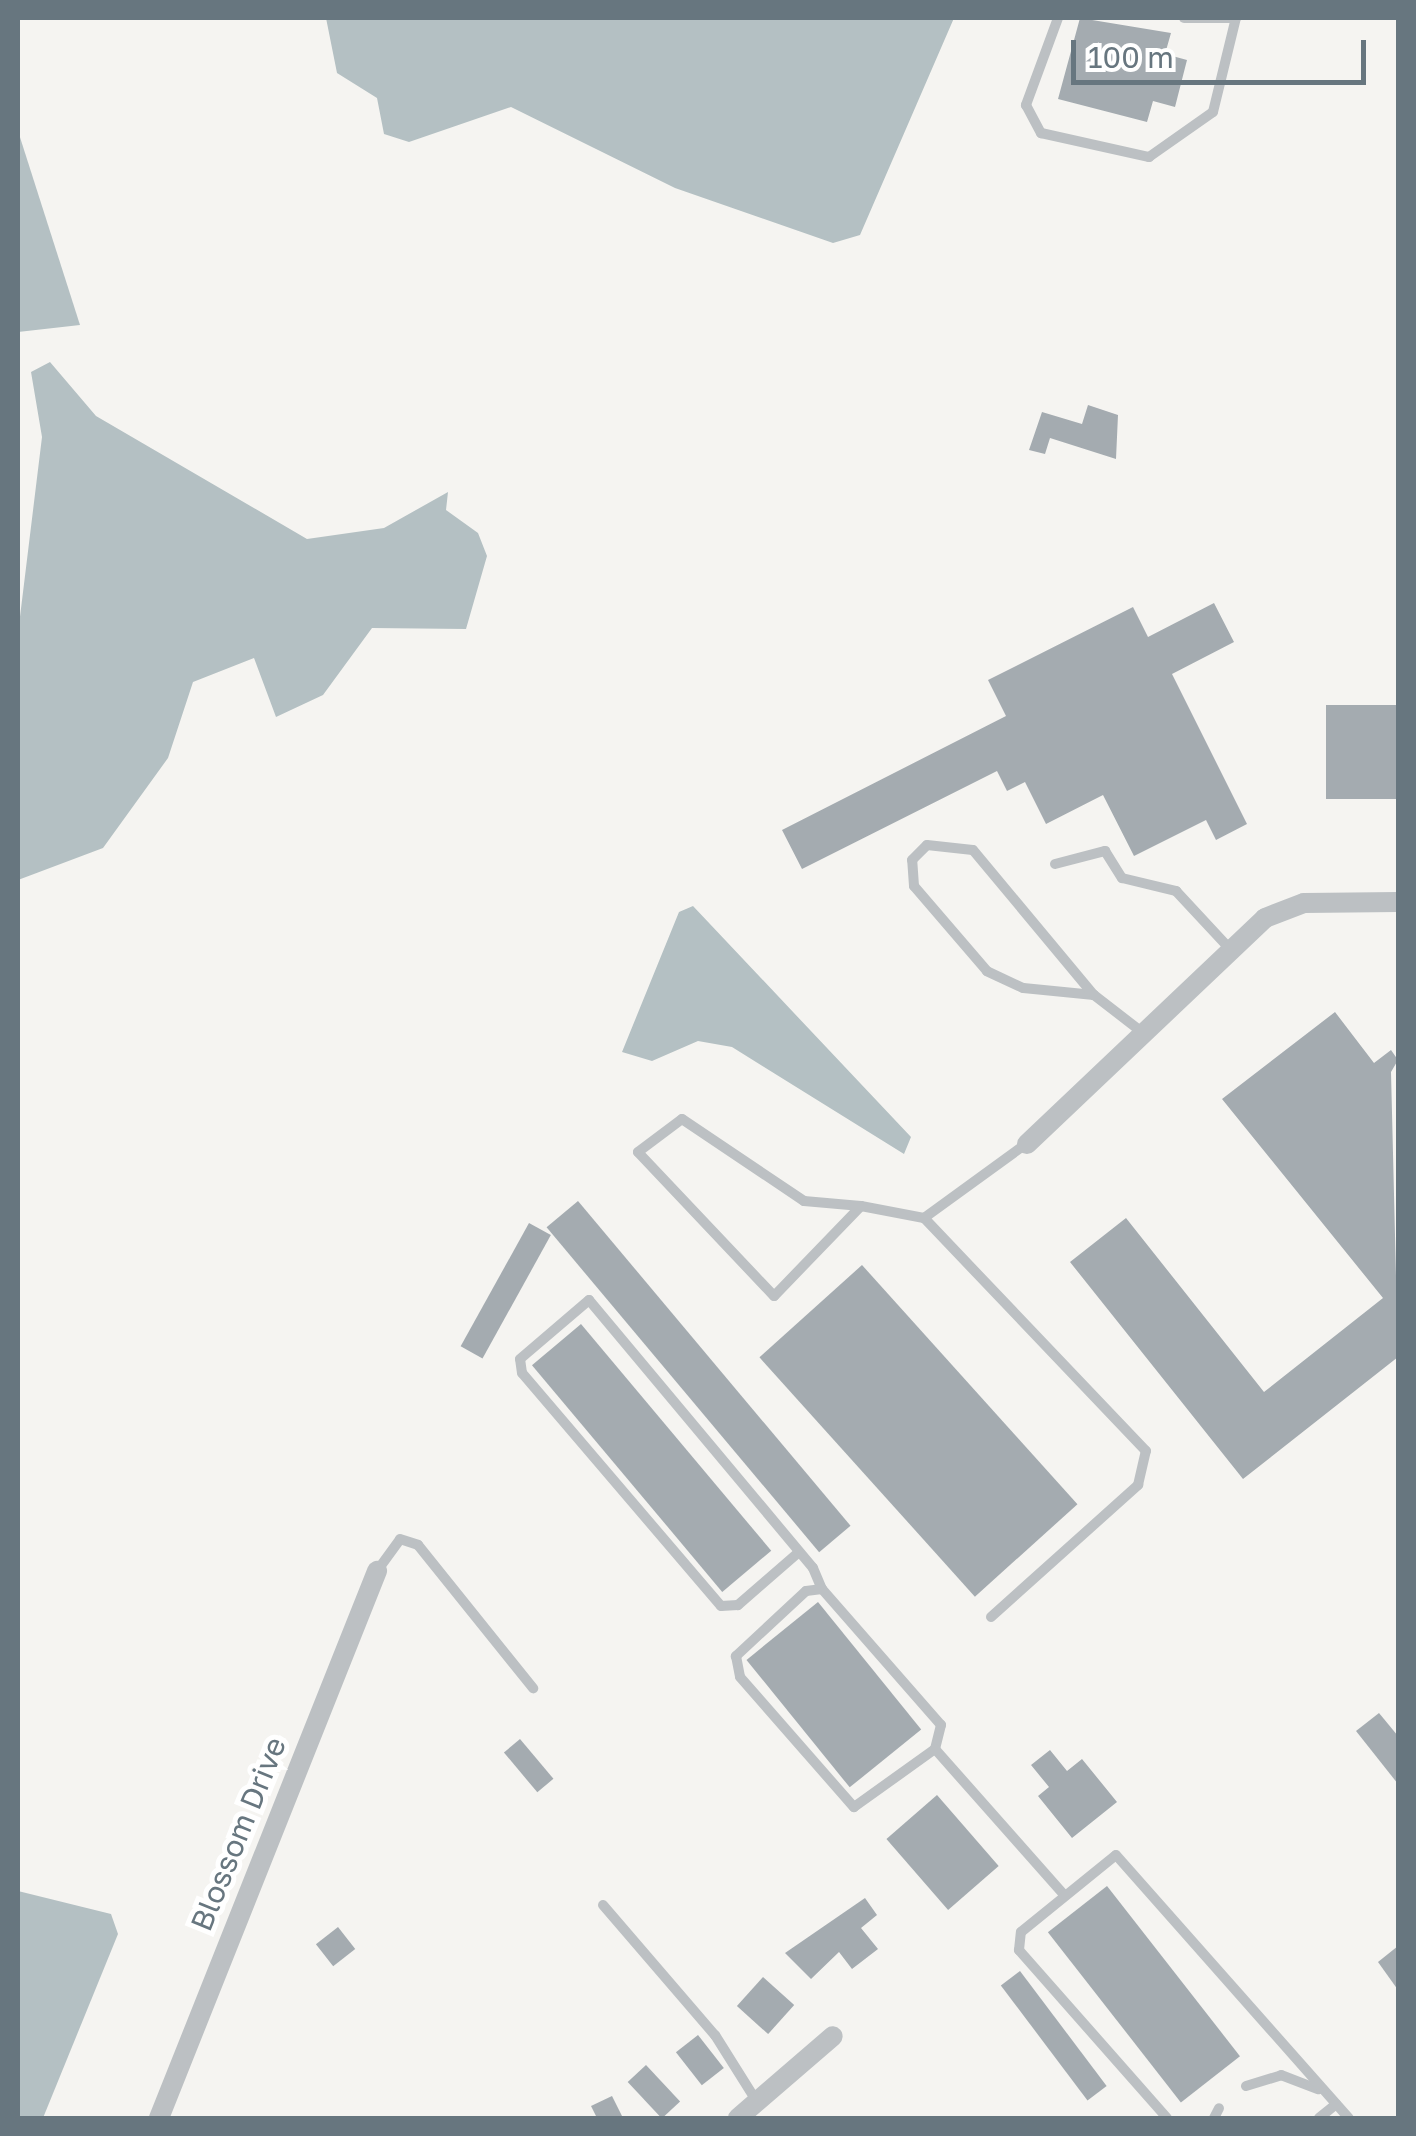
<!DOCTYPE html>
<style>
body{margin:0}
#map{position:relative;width:1416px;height:2136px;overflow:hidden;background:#f5f4f1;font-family:"Golos Text",sans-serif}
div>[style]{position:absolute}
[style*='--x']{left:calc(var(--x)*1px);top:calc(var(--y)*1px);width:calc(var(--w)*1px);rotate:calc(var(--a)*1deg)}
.water>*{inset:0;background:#b4c0c3}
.building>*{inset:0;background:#a4abb0;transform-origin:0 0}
.service>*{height:10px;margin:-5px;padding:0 5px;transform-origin:5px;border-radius:5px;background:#bcc0c3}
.minor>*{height:20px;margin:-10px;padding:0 10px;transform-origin:10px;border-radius:10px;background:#bcc0c3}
span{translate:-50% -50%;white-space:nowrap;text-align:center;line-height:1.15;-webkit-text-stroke:10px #fff;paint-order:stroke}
.street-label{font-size:30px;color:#67767f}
.frame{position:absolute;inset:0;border:20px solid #67767f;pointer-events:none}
.scale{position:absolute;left:1071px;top:40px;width:295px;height:45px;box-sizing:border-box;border:5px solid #67767f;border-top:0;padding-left:12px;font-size:30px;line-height:35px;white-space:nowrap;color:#67767f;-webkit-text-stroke:8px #fff;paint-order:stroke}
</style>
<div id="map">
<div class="water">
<i style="clip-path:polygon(326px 18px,954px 18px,860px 235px,833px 243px,675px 188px,511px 107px,409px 142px,384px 134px,377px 98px,337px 73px)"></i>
<i style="clip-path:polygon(18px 131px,80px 325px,18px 332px)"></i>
<i style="clip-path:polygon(50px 362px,96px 416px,307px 539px,384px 528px,448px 492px,446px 510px,478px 533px,487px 556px,466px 629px,372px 628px,323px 695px,276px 717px,254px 658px,193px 682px,168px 758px,103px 848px,18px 880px,18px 633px,42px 437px,31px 372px)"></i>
<i style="clip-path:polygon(693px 906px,911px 1137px,904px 1154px,732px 1047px,698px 1041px,652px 1061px,622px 1052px,679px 912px)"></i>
<i style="clip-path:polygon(18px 1891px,111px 1914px,118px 1934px,43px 2118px,18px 2118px)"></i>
</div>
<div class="building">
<i style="clip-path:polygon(1080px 18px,1171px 33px,1165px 54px,1187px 60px,1175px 107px,1153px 101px,1147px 122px,1058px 99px)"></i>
<i style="clip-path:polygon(1088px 405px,1118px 415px,1116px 459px,1050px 438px,1045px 454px,1029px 450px,1042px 412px,1082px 424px)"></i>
<i style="clip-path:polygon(1214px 603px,1234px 642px,1172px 674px,1247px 824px,1216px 840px,1206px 820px,1134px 856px,1103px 795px,1046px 824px,1025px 782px,1007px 791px,997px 771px,802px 869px,782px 830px,1006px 716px,988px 680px,1133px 607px,1148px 637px)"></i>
<i style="left:1398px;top:705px;width:94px;height:72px;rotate:90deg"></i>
<i style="clip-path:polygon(1335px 1012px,1374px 1063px,1391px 1050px,1398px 1060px,1391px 1072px,1398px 1357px,1243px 1479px,1070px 1262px,1126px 1218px,1264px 1392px,1383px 1298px,1222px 1099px)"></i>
<i style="left:578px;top:1201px;width:424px;height:41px;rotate:50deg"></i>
<i style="left:529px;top:1223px;width:25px;height:141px;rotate:29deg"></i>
<i style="left:862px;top:1265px;width:322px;height:138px;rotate:48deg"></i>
<i style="left:581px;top:1324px;width:296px;height:64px;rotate:50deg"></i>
<i style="left:818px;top:1602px;width:164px;height:92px;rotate:51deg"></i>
<i style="clip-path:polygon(1379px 1713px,1398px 1736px,1398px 1784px,1356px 1731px)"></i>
<i style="left:520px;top:1739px;width:52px;height:21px;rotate:50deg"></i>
<i style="clip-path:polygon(1050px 1750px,1067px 1771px,1082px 1759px,1117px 1802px,1072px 1838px,1038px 1796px,1049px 1787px,1031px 1765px)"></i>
<i style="left:937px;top:1795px;width:94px;height:67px;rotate:49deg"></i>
<i style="left:1107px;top:1886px;width:216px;height:75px;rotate:52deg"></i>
<i style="clip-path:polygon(865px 1898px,877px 1915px,861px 1928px,878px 1949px,852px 1969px,839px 1952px,811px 1979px,785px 1953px)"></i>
<i style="left:338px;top:1927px;width:28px;height:28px;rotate:52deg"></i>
<i style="clip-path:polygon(1398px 1946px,1398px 1990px,1378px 1962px)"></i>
<i style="left:1020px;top:1971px;width:144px;height:24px;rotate:53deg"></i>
<i style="left:763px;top:1977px;width:42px;height:39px;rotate:42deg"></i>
<i style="left:698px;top:2035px;width:42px;height:28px;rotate:52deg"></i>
<i style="left:646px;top:2065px;width:50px;height:25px;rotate:47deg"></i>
<i style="clip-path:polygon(612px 2096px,623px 2118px,597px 2118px,591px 2106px)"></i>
</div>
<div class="service">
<i style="--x:1058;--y:18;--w:93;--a:110.2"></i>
<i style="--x:1026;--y:105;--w:32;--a:62"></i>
<i style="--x:1041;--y:133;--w:111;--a:12.5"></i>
<i style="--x:1149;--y:157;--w:78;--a:-35.1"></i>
<i style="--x:1213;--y:112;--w:97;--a:-76.3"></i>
<i style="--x:1184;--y:18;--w:52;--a:0"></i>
<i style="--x:1055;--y:864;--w:52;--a:-14.6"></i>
<i style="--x:1105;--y:851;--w:32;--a:58"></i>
<i style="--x:1122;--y:878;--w:56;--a:13.5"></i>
<i style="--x:1176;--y:891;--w:76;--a:47.1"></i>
<i style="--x:1094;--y:995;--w:71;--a:-174.4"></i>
<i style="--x:1023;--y:988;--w:40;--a:-155"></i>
<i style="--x:987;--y:971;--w:112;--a:-130.7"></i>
<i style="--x:914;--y:886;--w:26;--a:-94"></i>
<i style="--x:912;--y:860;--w:21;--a:-45"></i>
<i style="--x:927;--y:845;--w:46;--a:6.2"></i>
<i style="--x:973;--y:850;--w:189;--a:50.2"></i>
<i style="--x:1094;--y:995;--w:56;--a:37.7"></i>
<i style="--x:861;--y:1206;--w:125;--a:134"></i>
<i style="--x:774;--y:1296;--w:198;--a:-133.4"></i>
<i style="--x:638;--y:1152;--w:55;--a:-36.9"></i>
<i style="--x:682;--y:1119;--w:147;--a:33.9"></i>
<i style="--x:804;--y:1201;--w:57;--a:5"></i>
<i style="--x:861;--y:1206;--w:64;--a:10.8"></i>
<i style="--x:799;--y:1552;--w:81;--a:139"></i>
<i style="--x:738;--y:1605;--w:17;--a:177"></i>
<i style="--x:721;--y:1606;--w:306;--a:-130.5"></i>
<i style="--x:522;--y:1373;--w:14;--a:-98"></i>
<i style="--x:520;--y:1359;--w:91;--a:-40.5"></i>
<i style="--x:589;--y:1300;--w:349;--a:50.1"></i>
<i style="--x:813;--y:1568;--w:23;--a:67"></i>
<i style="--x:377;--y:1571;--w:39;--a:-54"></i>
<i style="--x:400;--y:1539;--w:19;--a:18"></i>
<i style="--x:418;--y:1545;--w:184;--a:51.2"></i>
<i style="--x:991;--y:1617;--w:198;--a:-41.9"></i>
<i style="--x:1138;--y:1485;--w:35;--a:-77"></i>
<i style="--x:1146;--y:1451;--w:322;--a:-133.6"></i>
<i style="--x:924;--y:1218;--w:126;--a:-36"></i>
<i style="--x:935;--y:1749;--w:25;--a:-76"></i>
<i style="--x:941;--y:1725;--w:181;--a:-131.2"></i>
<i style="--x:822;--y:1589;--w:16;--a:173"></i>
<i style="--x:806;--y:1591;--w:96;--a:137.1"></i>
<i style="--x:736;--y:1656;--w:21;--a:79"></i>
<i style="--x:740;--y:1677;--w:173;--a:48.8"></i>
<i style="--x:854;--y:1807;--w:100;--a:-35.6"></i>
<i style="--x:935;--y:1749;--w:195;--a:48.5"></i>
<i style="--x:603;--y:1905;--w:172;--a:49.3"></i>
<i style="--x:715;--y:2035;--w:79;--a:57.9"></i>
<i style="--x:1246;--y:2086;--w:37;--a:-17"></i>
<i style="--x:1281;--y:2075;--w:40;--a:21"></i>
<i style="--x:1167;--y:2118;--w:224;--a:-131.4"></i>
<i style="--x:1019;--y:1950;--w:18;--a:-84"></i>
<i style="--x:1021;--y:1932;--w:122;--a:-39"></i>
<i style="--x:1116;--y:1855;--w:351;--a:48.5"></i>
<i style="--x:1214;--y:2118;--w:11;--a:-63"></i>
<i style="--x:1319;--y:2118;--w:22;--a:-39"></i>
</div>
<div class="minor">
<i style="--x:1027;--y:1144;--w:328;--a:-43.5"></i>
<i style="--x:1265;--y:918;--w:42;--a:-21"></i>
<i style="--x:1304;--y:903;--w:94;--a:-0.6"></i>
<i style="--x:159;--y:2118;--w:589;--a:-68.27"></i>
<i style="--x:738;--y:2118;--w:125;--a:-40.8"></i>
</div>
<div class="street-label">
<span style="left:238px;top:1834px;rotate:-68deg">Blossom Drive</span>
</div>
<div class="frame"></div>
<div class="scale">100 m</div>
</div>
